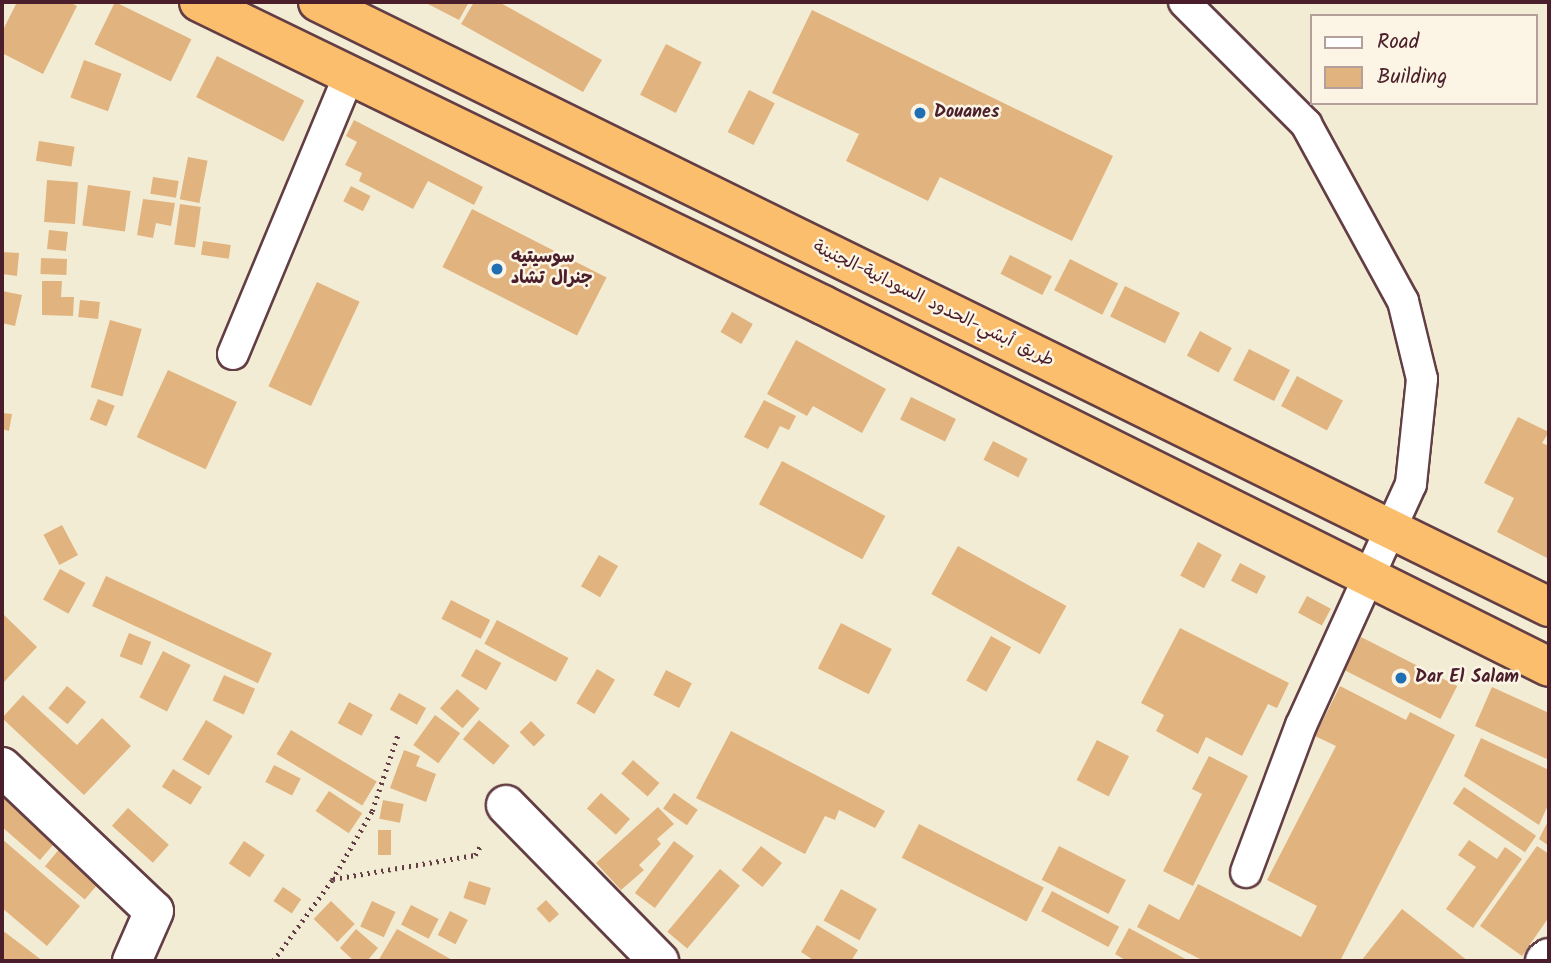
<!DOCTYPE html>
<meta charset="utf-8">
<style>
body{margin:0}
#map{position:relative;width:1551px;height:963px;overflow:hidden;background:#f3ecd4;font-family:Kalam,"Playpen Sans Arabic",sans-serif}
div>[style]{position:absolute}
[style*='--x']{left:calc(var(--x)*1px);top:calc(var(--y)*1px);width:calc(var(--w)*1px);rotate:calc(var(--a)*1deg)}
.building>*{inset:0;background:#e1b37e;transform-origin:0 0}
.path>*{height:4.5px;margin-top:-2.25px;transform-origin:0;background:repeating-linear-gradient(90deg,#633e44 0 2px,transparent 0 7px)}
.roads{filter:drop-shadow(2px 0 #633e44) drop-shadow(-2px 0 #633e44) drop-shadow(0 2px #633e44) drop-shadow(0 -2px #633e44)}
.lane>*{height:30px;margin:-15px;padding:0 15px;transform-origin:15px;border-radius:15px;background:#fff}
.street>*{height:38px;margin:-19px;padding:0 19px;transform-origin:19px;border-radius:19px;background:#fff}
.highway>*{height:38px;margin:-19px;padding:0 19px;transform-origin:19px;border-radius:19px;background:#fabe6d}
.dots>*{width:19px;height:19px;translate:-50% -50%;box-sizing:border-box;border:4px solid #fcf5e5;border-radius:50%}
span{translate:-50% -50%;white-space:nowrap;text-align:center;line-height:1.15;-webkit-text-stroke:5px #fcf5e5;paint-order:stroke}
.poi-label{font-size:18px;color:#4a1f2b;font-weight:700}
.left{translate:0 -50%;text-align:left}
.street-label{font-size:18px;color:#4a1f2b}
.frame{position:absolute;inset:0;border:4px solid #4a1f2b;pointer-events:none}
.legend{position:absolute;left:1310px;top:14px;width:228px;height:91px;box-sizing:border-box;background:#fcf5e5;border:2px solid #b59f9b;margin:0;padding:9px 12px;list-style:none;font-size:21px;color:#4a1f2b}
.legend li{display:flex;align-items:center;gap:14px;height:35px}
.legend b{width:35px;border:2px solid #b59f9b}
</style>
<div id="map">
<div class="building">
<i style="clip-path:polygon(17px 2px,69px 2px,77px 6px,43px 74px,2px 53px,2px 32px)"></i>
<i style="left:115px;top:2px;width:85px;height:47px;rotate:26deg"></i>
<i style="clip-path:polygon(424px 2px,469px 2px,459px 20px)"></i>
<i style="clip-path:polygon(474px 2px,499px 2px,602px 60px,583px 92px,461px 24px)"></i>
<i style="clip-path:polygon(812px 10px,1113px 156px,1072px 241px,940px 177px,928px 201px,846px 161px,859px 134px,772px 93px)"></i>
<i style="left:666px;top:44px;width:40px;height:57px;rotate:27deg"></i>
<i style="left:217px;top:56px;width:98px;height:46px;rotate:27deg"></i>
<i style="left:84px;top:60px;width:40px;height:40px;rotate:20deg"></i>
<i style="left:749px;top:90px;width:29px;height:47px;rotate:27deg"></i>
<i style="clip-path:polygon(354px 120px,483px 187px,474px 205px,428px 181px,413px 209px,359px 181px,362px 173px,345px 165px,357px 142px,346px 136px)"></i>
<i style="left:39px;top:141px;width:36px;height:20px;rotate:9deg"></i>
<i style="left:188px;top:157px;width:20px;height:43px;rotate:11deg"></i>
<i style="left:153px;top:177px;width:26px;height:17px;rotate:9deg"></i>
<i style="left:47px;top:180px;width:31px;height:42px;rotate:4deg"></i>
<i style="left:88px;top:185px;width:43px;height:41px;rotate:8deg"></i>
<i style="left:351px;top:186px;width:22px;height:17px;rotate:27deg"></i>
<i style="clip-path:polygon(143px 199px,175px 203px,171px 226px,156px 223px,153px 238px,137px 235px)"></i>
<i style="left:180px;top:204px;width:21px;height:41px;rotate:8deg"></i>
<i style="left:472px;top:209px;width:151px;height:65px;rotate:27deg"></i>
<i style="left:49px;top:230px;width:19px;height:19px;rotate:6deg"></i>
<i style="left:203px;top:241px;width:28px;height:14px;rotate:8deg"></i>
<i style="clip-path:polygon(2px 252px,19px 253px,17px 276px,2px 274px)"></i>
<i style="left:1010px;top:255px;width:47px;height:21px;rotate:27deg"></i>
<i style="left:41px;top:258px;width:26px;height:16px;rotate:2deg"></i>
<i style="left:1070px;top:259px;width:54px;height:35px;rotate:27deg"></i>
<i style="clip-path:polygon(42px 281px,62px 281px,61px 297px,74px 297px,73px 316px,42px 315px)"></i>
<i style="left:317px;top:282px;width:47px;height:115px;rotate:25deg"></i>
<i style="left:1125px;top:286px;width:61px;height:34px;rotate:26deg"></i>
<i style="clip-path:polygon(2px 291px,22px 295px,15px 326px,2px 323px)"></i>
<i style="left:80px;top:300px;width:20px;height:17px;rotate:6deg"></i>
<i style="left:732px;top:312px;width:24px;height:23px;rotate:30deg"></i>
<i style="left:110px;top:320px;width:33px;height:70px;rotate:16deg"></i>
<i style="left:1200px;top:331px;width:36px;height:28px;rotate:28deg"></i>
<i style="clip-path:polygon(796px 340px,886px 389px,862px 433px,813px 406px,807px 416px,767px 394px)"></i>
<i style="left:1249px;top:349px;width:46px;height:35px;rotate:27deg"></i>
<i style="left:168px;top:370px;width:76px;height:74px;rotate:25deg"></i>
<i style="left:1297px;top:376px;width:52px;height:34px;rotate:28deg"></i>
<i style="left:911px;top:397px;width:50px;height:25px;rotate:26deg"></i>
<i style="left:98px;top:399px;width:18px;height:22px;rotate:22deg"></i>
<i style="clip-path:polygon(764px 400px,796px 416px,789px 430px,780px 426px,768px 449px,744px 437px)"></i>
<i style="clip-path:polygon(2px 413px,12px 414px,9px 431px,2px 429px)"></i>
<i style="clip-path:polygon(1518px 417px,1549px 432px,1542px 443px,1549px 446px,1549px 559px,1497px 532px,1514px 498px,1484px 483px)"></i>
<i style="left:993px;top:441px;width:39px;height:21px;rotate:27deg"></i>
<i style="left:782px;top:461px;width:117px;height:49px;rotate:28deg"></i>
<i style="left:62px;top:525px;width:34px;height:21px;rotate:62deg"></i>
<i style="left:1198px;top:542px;width:27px;height:38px;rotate:28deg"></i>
<i style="left:958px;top:546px;width:124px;height:55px;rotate:29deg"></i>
<i style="left:599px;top:555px;width:22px;height:36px;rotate:30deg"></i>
<i style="left:1240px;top:563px;width:29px;height:20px;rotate:27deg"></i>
<i style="left:60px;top:569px;width:29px;height:35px;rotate:29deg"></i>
<i style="left:106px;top:576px;width:183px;height:33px;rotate:25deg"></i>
<i style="left:1307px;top:596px;width:27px;height:19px;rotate:28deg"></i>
<i style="left:451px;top:600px;width:44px;height:21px;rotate:27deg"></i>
<i style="clip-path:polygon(2px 613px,37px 647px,2px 684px)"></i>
<i style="left:497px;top:620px;width:81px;height:27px;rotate:28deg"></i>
<i style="left:841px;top:623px;width:57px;height:51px;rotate:27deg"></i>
<i style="clip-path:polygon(1180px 628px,1289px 683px,1277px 708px,1268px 704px,1242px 756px,1206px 737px,1198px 754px,1156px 731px,1164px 715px,1141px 703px)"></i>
<i style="left:129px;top:633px;width:24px;height:25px;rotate:22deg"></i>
<i style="left:991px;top:636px;width:23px;height:51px;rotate:29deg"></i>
<i style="left:1361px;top:637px;width:108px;height:37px;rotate:27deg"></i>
<i style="left:476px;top:649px;width:29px;height:31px;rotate:29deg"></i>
<i style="left:163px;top:651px;width:31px;height:52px;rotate:27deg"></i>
<i style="left:597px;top:669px;width:21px;height:40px;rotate:31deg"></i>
<i style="left:666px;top:670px;width:29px;height:28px;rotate:27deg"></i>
<i style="left:224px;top:675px;width:34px;height:28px;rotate:24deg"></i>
<i style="left:67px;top:686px;width:25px;height:29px;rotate:40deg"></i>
<i style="clip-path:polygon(1340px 686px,1406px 720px,1410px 712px,1455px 735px,1340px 961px,1204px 961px,1137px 927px,1149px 904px,1179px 920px,1198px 884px,1301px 937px,1317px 906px,1267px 880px,1336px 746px,1315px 736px)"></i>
<i style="clip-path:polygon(1492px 687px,1549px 713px,1549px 760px,1475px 726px)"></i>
<i style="left:457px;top:689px;width:30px;height:26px;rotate:41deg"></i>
<i style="left:399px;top:693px;width:31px;height:19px;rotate:29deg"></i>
<i style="clip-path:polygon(23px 695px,77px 745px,102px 718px,131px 746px,84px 795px,2px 718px)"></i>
<i style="left:349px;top:702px;width:27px;height:24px;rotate:28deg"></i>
<i style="left:435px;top:715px;width:31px;height:37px;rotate:36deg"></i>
<i style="left:206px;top:720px;width:31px;height:46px;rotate:31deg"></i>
<i style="left:479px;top:720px;width:40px;height:25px;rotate:40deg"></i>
<i style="left:531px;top:721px;width:20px;height:16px;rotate:45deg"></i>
<i style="left:291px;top:730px;width:100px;height:28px;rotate:31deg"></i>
<i style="clip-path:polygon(731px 731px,885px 811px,875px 828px,839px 810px,835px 820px,825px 816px,805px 854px,696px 798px)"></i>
<i style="clip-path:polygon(1481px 738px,1549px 770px,1549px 803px,1539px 825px,1464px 776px)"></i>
<i style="left:1097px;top:740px;width:36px;height:45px;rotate:27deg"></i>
<i style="clip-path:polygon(404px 750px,420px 756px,416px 766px,436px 774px,426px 802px,390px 788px)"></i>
<i style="clip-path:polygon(1209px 756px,1248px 776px,1193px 886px,1163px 871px,1202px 794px,1192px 789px)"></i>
<i style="left:633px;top:760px;width:35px;height:18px;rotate:41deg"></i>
<i style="left:274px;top:765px;width:30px;height:19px;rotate:27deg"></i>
<i style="left:173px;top:769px;width:34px;height:21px;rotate:32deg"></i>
<i style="left:1464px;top:787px;width:87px;height:20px;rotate:34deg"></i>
<i style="clip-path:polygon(2px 790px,59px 838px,40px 860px,2px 827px)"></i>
<i style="left:329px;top:791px;width:40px;height:24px;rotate:34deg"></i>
<i style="left:601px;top:793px;width:39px;height:21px;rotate:42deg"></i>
<i style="left:674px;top:793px;width:29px;height:19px;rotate:35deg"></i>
<i style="left:383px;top:800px;width:21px;height:19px;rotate:11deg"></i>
<i style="clip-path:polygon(658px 807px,674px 824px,657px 839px,661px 844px,639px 865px,644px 870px,621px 890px,596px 863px)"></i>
<i style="left:128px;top:808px;width:55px;height:24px;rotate:42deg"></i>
<i style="clip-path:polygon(1549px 819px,1549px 846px,1539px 839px)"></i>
<i style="left:919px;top:824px;width:140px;height:38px;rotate:27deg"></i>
<i style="left:378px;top:830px;width:13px;height:25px"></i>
<i style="clip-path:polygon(2px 839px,80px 906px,47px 946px,2px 908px)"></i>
<i style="clip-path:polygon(1469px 840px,1497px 859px,1505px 847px,1522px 859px,1473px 928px,1446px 909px,1476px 867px,1458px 855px)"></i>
<i style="left:244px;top:841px;width:25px;height:27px;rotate:34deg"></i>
<i style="left:674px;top:841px;width:25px;height:65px;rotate:37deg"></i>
<i style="left:761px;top:846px;width:27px;height:31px;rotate:39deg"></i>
<i style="left:1059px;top:846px;width:75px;height:38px;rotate:27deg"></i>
<i style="clip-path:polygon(1537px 846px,1549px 854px,1549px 917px,1522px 956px,1480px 926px)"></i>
<i style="left:61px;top:847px;width:52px;height:25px;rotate:40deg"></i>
<i style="left:720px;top:869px;width:26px;height:82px;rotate:40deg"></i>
<i style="left:469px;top:881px;width:23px;height:18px;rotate:18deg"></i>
<i style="left:283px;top:887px;width:22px;height:17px;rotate:34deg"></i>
<i style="left:841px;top:889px;width:41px;height:36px;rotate:29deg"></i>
<i style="left:1052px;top:891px;width:76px;height:23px;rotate:28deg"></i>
<i style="left:546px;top:900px;width:19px;height:13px;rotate:47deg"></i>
<i style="left:331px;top:901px;width:33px;height:25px;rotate:44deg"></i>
<i style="left:372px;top:901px;width:26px;height:28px;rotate:25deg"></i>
<i style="left:411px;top:905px;width:31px;height:22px;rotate:27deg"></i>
<i style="clip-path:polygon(1402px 909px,1468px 961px,1361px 961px)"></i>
<i style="left:450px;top:911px;width:20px;height:27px;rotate:27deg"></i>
<i style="clip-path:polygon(817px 925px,858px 950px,851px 961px,815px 961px,801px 952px)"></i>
<i style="clip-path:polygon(1129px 928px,1189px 961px,1127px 961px,1115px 954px)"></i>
<i style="clip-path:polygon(356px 929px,378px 948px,367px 961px,354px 961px,340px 948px)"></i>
<i style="clip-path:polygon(397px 929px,454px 961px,378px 961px)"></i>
<i style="clip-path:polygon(2px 930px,43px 961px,2px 961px)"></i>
</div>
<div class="path">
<i style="--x:333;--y:879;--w:144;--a:-9.6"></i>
<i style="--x:475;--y:855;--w:12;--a:-59"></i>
<i style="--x:273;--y:961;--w:100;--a:-53.9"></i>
<i style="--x:332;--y:880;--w:80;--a:-59.9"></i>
<i style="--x:372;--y:811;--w:81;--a:-71.3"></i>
</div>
<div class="roads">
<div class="lane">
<i style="--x:1184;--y:2;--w:173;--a:45"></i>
<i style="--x:1306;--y:124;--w:202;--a:61.3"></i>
<i style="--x:1403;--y:301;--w:80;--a:76.3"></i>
<i style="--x:1422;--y:379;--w:106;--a:96"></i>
<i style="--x:1411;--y:484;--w:265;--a:114.5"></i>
<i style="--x:1301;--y:725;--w:157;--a:110.5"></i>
<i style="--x:233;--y:354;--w:302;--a:-67.4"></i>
</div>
<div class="street">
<i style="--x:2;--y:767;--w:209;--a:43.5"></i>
<i style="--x:154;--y:911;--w:55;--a:113.7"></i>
<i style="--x:506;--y:805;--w:219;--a:45.6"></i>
<i style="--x:1545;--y:961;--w:5;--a:-37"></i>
</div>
<div class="highway">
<i style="--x:199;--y:2;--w:694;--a:25.9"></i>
<i style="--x:823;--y:305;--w:811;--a:26.5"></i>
<i style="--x:318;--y:2;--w:1372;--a:26.17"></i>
</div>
</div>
<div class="dots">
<i style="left:920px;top:113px;background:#1f6fb2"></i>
<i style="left:497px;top:269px;background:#1f6fb2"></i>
<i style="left:1401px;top:678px;background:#1f6fb2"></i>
</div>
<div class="poi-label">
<span class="left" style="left:934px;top:113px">Douanes</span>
<span class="left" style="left:511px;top:269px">سوسيتيه<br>جنرال تشاد</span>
<span class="left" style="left:1415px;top:678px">Dar El Salam</span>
</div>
<div class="street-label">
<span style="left:933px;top:305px;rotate:26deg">طريق أبشي-الحدود السودانية-الجنينة</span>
</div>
<div class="frame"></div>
<ul class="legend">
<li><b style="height:9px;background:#fff"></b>Road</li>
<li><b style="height:19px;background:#e1b37e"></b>Building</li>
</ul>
</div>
